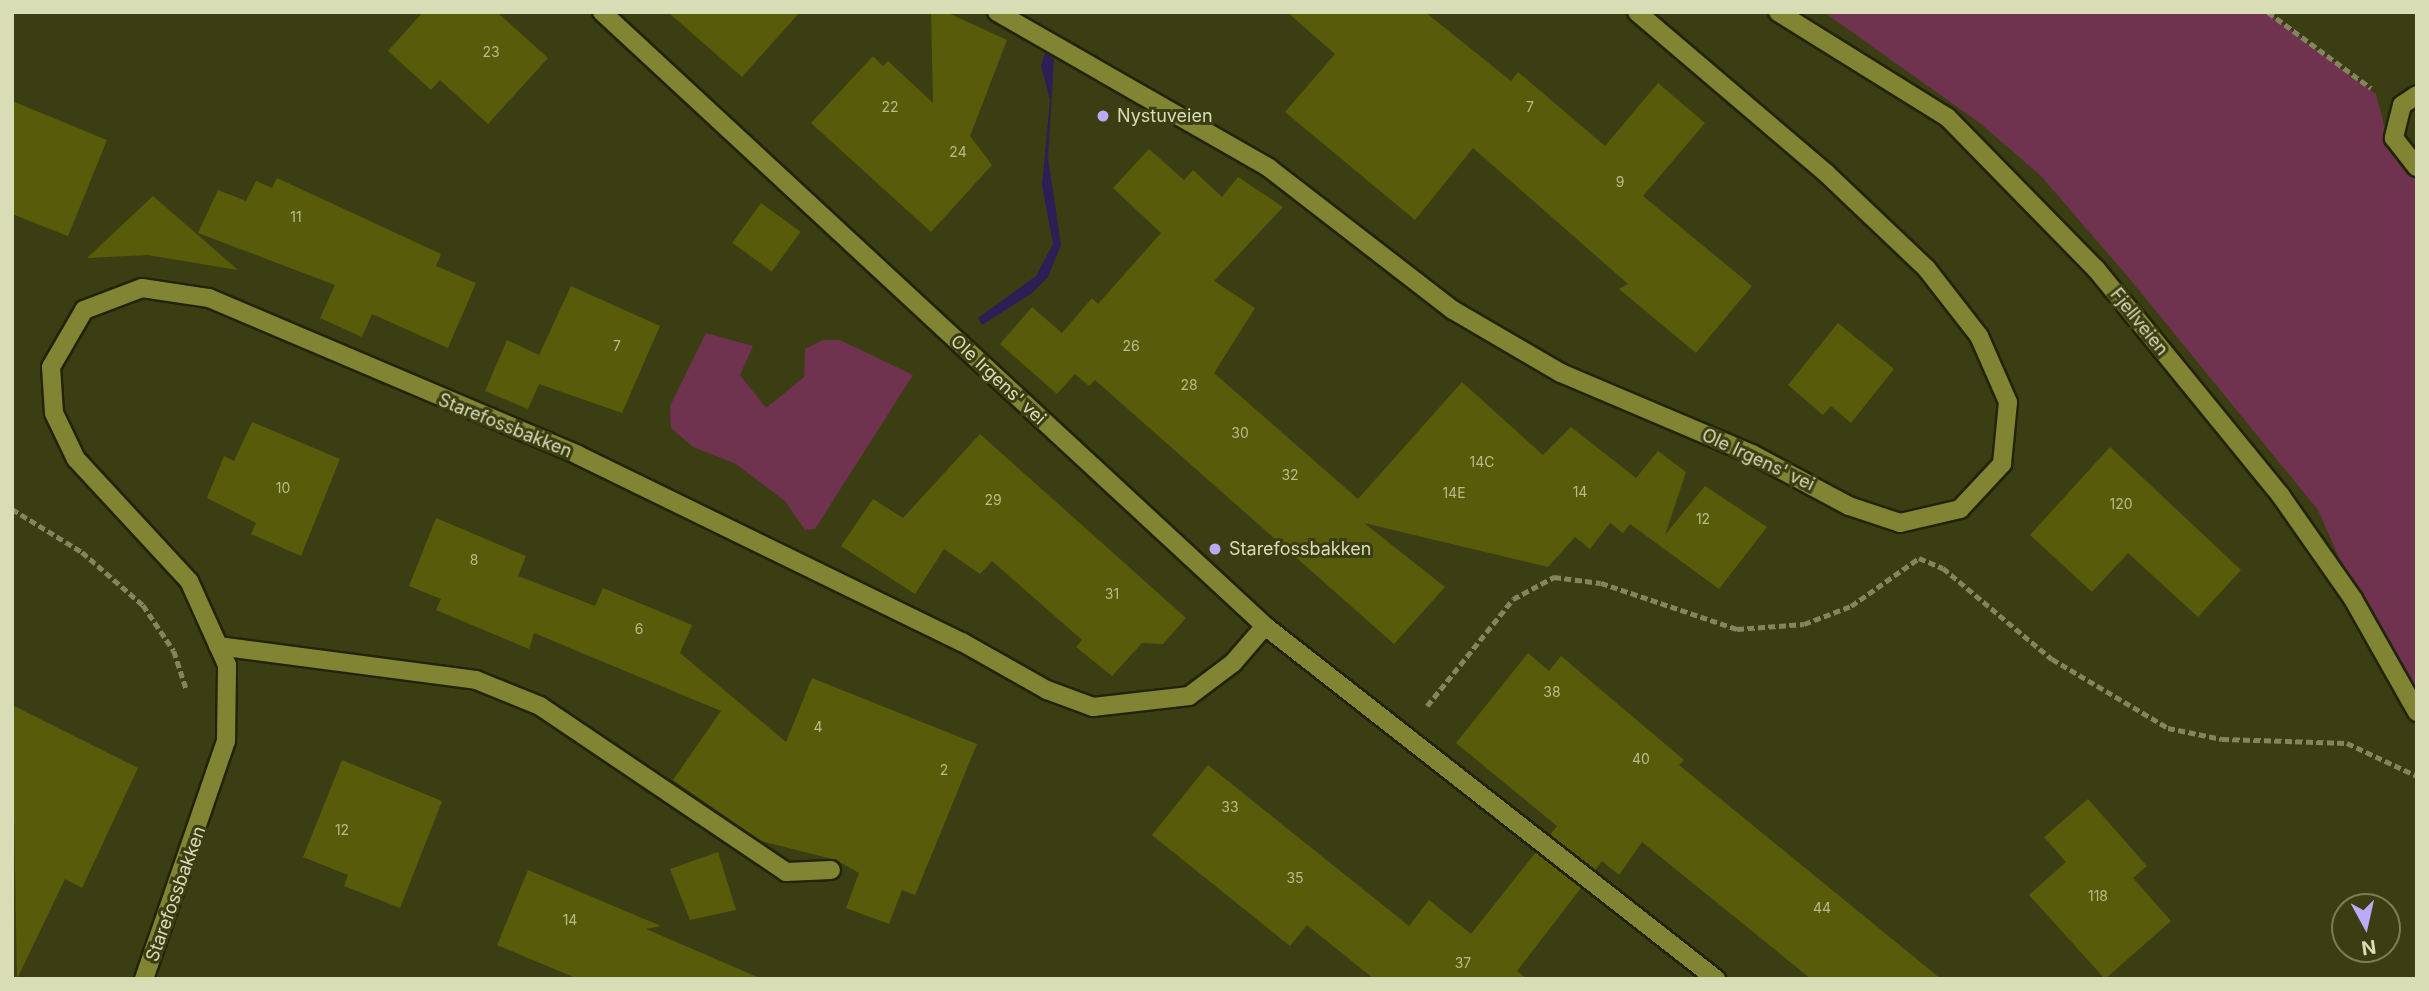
<!DOCTYPE html>
<style>
body{margin:0}
#map{position:relative;width:2429px;height:991px;overflow:hidden;background:#3b3e12;font-family:Inter,sans-serif}
div>[style]{position:absolute}
[style*='--x']{left:calc(var(--x)*1px);top:calc(var(--y)*1px);width:calc(var(--w)*1px);rotate:calc(var(--a)*1deg)}
.green>*{inset:0;background:#6f324f}
.water>*{inset:0;background:#2d1e55}
.building>*{inset:0;background:#585b09;transform-origin:0 0}
.path>*{height:4.5px;margin-top:-2.25px;transform-origin:0;background:repeating-linear-gradient(90deg,#83865c 0 7px,transparent 0 10.5px)}
.roads{filter:drop-shadow(2px 0 #22240a) drop-shadow(-2px 0 #22240a) drop-shadow(0 2px #22240a) drop-shadow(0 -2px #22240a)}
.minor>*{height:18px;margin:-9px;padding:0 9px;transform-origin:9px;border-radius:9px;background:#818533}
.tertiary>*{height:18px;margin:-9px;padding:0 9px;transform-origin:9px;border-radius:9px;background:#818533}
.dots>*{width:19px;height:19px;translate:-50% -50%;box-sizing:border-box;border:4px solid #3b3e12;border-radius:50%}
span{translate:-50% -50%;white-space:nowrap;text-align:center;line-height:1.15;-webkit-text-stroke:6px #3b3e12;paint-order:stroke}
.number-label{font-size:14px;color:#b9bc8a}
.number-label span{-webkit-text-stroke-width:0}
.poi-label{font-size:18px;color:#d9ddb5}
.left{translate:0 -50%;text-align:left}
.street-label{font-size:18px;color:#d9ddb5}
.frame{position:absolute;inset:0;border:14px solid #d9ddb5;pointer-events:none}
.north{position:absolute;left:2331px;top:893px;width:70px;height:70px;box-sizing:border-box;background:#3b3e12;border:2px solid #7a7e53;border-radius:50%;rotate:172deg;font-size:19px;font-weight:700;line-height:28px;text-align:center;color:#d9ddb5}
.north::after{content:'';display:block;margin:auto;width:24px;height:32px;background:#b9abf7;clip-path:polygon(50% 0,100% 100%,50% 72%,0 100%)}
</style>
<div id="map">
<div class="green">
<i style="clip-path:polygon(1824px 12px,2267px 12px,2376px 94px,2391px 152px,2417px 179px,2417px 703px,2368px 624px,2318px 510px,2129px 278px,2041px 176px,1981px 124px)"></i>
<i style="clip-path:polygon(706px 333px,753px 346px,740px 375px,766px 408px,804px 377px,805px 349px,823px 340px,840px 340px,913px 375px,815px 529px,805px 530px,785px 501px,736px 464px,693px 447px,671px 428px,670px 406px)"></i>
</div>
<div class="water">
<i style="clip-path:polygon(1045px 53px,1054px 59px,1048px 158px,1061px 245px,1048px 277px,1032px 293px,982px 325px,978px 318px,1036px 276px,1053px 244px,1042px 185px,1050px 100px,1041px 66px)"></i>
</div>
<div class="building">
<i style="clip-path:polygon(423px 12px,497px 12px,548px 58px,488px 124px,440px 80px,431px 90px,388px 51px)"></i>
<i style="clip-path:polygon(668px 12px,800px 12px,742px 77px)"></i>
<i style="clip-path:polygon(931px 12px,946px 12px,1007px 40px,970px 136px,992px 165px,931px 232px,811px 123px,873px 56px,883px 66px,888px 61px,933px 103px)"></i>
<i style="clip-path:polygon(1287px 12px,1425px 12px,1511px 81px,1518px 72px,1605px 146px,1658px 83px,1705px 123px,1643px 196px,1752px 286px,1696px 353px,1619px 289px,1628px 284px,1473px 148px,1415px 220px,1285px 112px,1335px 54px)"></i>
<i style="clip-path:polygon(12px 101px,107px 140px,68px 236px,12px 214px)"></i>
<i style="clip-path:polygon(1149px 149px,1184px 180px,1193px 170px,1222px 197px,1238px 177px,1283px 207px,1214px 281px,1255px 308px,1214px 373px,1358px 499px,1462px 382px,1543px 455px,1571px 427px,1636px 478px,1658px 451px,1686px 472px,1665px 535px,1705px 486px,1767px 527px,1719px 589px,1630px 524px,1623px 533px,1610px 523px,1590px 549px,1575px 537px,1548px 567px,1364px 523px,1445px 587px,1394px 644px,1095px 380px,1089px 386px,1075px 374px,1057px 394px,1000px 344px,1032px 307px,1062px 333px,1092px 298px,1098px 304px,1161px 233px,1113px 188px)"></i>
<i style="clip-path:polygon(277px 178px,441px 254px,436px 266px,476px 283px,448px 348px,372px 314px,362px 337px,320px 318px,335px 285px,198px 233px,218px 190px,246px 201px,256px 181px,272px 188px)"></i>
<i style="clip-path:polygon(153px 196px,238px 270px,148px 255px,87px 258px)"></i>
<i style="left:761px;top:203px;width:49px;height:49px;rotate:36deg"></i>
<i style="clip-path:polygon(571px 286px,660px 326px,622px 413px,539px 384px,528px 409px,485px 391px,507px 340px,539px 355px)"></i>
<i style="clip-path:polygon(1838px 323px,1894px 369px,1851px 423px,1831px 406px,1823px 415px,1788px 385px)"></i>
<i style="clip-path:polygon(252px 422px,340px 459px,301px 556px,251px 534px,256px 523px,207px 498px,224px 456px,234px 461px)"></i>
<i style="clip-path:polygon(980px 434px,1186px 618px,1163px 644px,1142px 643px,1112px 676px,1076px 647px,1082px 640px,992px 561px,980px 574px,944px 549px,915px 594px,841px 546px,873px 499px,903px 518px)"></i>
<i style="clip-path:polygon(2110px 447px,2241px 570px,2198px 617px,2128px 553px,2092px 592px,2030px 535px)"></i>
<i style="clip-path:polygon(436px 518px,526px 556px,518px 576px,595px 606px,603px 588px,692px 625px,680px 653px,786px 742px,812px 678px,977px 744px,915px 895px,902px 890px,889px 924px,846px 908px,859px 873px,836px 860px,761px 841px,673px 780px,721px 711px,534px 633px,529px 649px,436px 610px,441px 599px,409px 586px)"></i>
<i style="clip-path:polygon(1528px 653px,1549px 671px,1561px 656px,1684px 760px,1679px 765px,1941px 979px,1811px 979px,1642px 842px,1619px 875px,1602px 861px,1595px 870px,1550px 835px,1557px 826px,1456px 743px)"></i>
<i style="clip-path:polygon(12px 705px,138px 768px,82px 888px,65px 879px,17px 979px)"></i>
<i style="clip-path:polygon(342px 760px,442px 801px,400px 908px,344px 886px,348px 875px,303px 857px)"></i>
<i style="clip-path:polygon(1208px 765px,1409px 926px,1429px 900px,1471px 934px,1536px 852px,1581px 888px,1517px 971px,1527px 979px,1374px 979px,1307px 925px,1290px 946px,1152px 835px)"></i>
<i style="clip-path:polygon(2088px 799px,2147px 866px,2133px 878px,2171px 921px,2105px 979px,2029px 895px,2066px 862px,2044px 837px)"></i>
<i style="clip-path:polygon(718px 852px,736px 910px,690px 920px,670px 869px)"></i>
<i style="clip-path:polygon(528px 870px,661px 926px,646px 929px,762px 979px,578px 979px,497px 945px)"></i>
</div>
<div class="path">
<i style="--x:2268;--y:12;--w:128;--a:36.4"></i>
<i style="--x:12;--y:509;--w:82;--a:31.6"></i>
<i style="--x:82;--y:552;--w:81;--a:41"></i>
<i style="--x:143;--y:605;--w:55;--a:56"></i>
<i style="--x:174;--y:651;--w:40;--a:72"></i>
<i style="--x:1427;--y:706;--w:137;--a:-51.2"></i>
<i style="--x:1513;--y:599;--w:47;--a:-28.2"></i>
<i style="--x:1554;--y:577;--w:47;--a:7.3"></i>
<i style="--x:1601;--y:583;--w:144;--a:18.7"></i>
<i style="--x:1737;--y:629;--w:67;--a:-4.3"></i>
<i style="--x:1804;--y:624;--w:50;--a:-21"></i>
<i style="--x:1851;--y:606;--w:83;--a:-35.2"></i>
<i style="--x:1919;--y:558;--w:26;--a:23"></i>
<i style="--x:1943;--y:568;--w:142;--a:39.9"></i>
<i style="--x:2052;--y:659;--w:135;--a:30.7"></i>
<i style="--x:2168;--y:728;--w:55;--a:11.5"></i>
<i style="--x:2222;--y:739;--w:125;--a:1.8"></i>
<i style="--x:2347;--y:743;--w:77;--a:25.2"></i>
</div>
<div class="roads">
<div class="minor">
<i style="--x:1778;--y:12;--w:199;--a:31.9"></i>
<i style="--x:1947;--y:117;--w:213;--a:45.6"></i>
<i style="--x:2096;--y:269;--w:293;--a:50.8"></i>
<i style="--x:2281;--y:496;--w:126;--a:55"></i>
<i style="--x:2353;--y:599;--w:130;--a:60.5"></i>
<i style="--x:2417;--y:95;--w:18;--a:146"></i>
<i style="--x:2402;--y:105;--w:34;--a:104"></i>
<i style="--x:2394;--y:138;--w:37;--a:52"></i>
<i style="--x:218;--y:646;--w:260;--a:7.5"></i>
<i style="--x:476;--y:680;--w:69;--a:22.1"></i>
<i style="--x:540;--y:706;--w:297;--a:34"></i>
<i style="--x:786;--y:872;--w:45;--a:-2.5"></i>
</div>
<div class="tertiary">
<i style="--x:602;--y:12;--w:904;--a:42.8"></i>
<i style="--x:1265;--y:626;--w:573;--a:38.05"></i>
<i style="--x:997;--y:12;--w:314;--a:29.8"></i>
<i style="--x:1269;--y:168;--w:232;--a:37.7"></i>
<i style="--x:1453;--y:310;--w:125;--a:30.3"></i>
<i style="--x:1561;--y:373;--w:207;--a:23"></i>
<i style="--x:1752;--y:454;--w:110;--a:28.2"></i>
<i style="--x:1849;--y:506;--w:54;--a:18.4"></i>
<i style="--x:1900;--y:523;--w:62;--a:-13.1"></i>
<i style="--x:1960;--y:509;--w:62;--a:-47"></i>
<i style="--x:2002;--y:464;--w:62;--a:-84.5"></i>
<i style="--x:2008;--y:402;--w:72;--a:-113.7"></i>
<i style="--x:1979;--y:336;--w:86;--a:-127.9"></i>
<i style="--x:1926;--y:268;--w:138;--a:-136.5"></i>
<i style="--x:1826;--y:173;--w:248;--a:-139.6"></i>
<i style="--x:144;--y:979;--w:252;--a:-71"></i>
<i style="--x:226;--y:741;--w:76;--a:-89.2"></i>
<i style="--x:227;--y:665;--w:92;--a:-114.3"></i>
<i style="--x:189;--y:581;--w:166;--a:-132.8"></i>
<i style="--x:76;--y:459;--w:51;--a:-115.6"></i>
<i style="--x:54;--y:413;--w:46;--a:-93.7"></i>
<i style="--x:51;--y:367;--w:66;--a:-59.9"></i>
<i style="--x:84;--y:310;--w:62;--a:-20.8"></i>
<i style="--x:142;--y:288;--w:68;--a:8.5"></i>
<i style="--x:209;--y:298;--w:401;--a:23"></i>
<i style="--x:578;--y:455;--w:427;--a:26"></i>
<i style="--x:962;--y:642;--w:98;--a:29.5"></i>
<i style="--x:1047;--y:690;--w:49;--a:20.3"></i>
<i style="--x:1093;--y:707;--w:97;--a:-6.5"></i>
<i style="--x:1189;--y:696;--w:55;--a:-36.9"></i>
<i style="--x:1233;--y:663;--w:49;--a:-49.1"></i>
</div>
</div>
<div class="dots">
<i style="left:1103px;top:116px;background:#b9abf7"></i>
<i style="left:1215px;top:549px;background:#b9abf7"></i>
</div>
<div class="number-label">
<span style="left:491px;top:52px">23</span>
<span style="left:890px;top:107px">22</span>
<span style="left:1530px;top:107px">7</span>
<span style="left:958px;top:152px">24</span>
<span style="left:1620px;top:182px">9</span>
<span style="left:296px;top:217px">11</span>
<span style="left:617px;top:346px">7</span>
<span style="left:1131px;top:346px">26</span>
<span style="left:1189px;top:385px">28</span>
<span style="left:1240px;top:433px">30</span>
<span style="left:1482px;top:462px">14C</span>
<span style="left:1290px;top:475px">32</span>
<span style="left:283px;top:488px">10</span>
<span style="left:1580px;top:492px">14</span>
<span style="left:1454px;top:493px">14E</span>
<span style="left:993px;top:500px">29</span>
<span style="left:2121px;top:504px">120</span>
<span style="left:1703px;top:519px">12</span>
<span style="left:474px;top:560px">8</span>
<span style="left:1112px;top:594px">31</span>
<span style="left:639px;top:629px">6</span>
<span style="left:1552px;top:692px">38</span>
<span style="left:818px;top:727px">4</span>
<span style="left:1641px;top:759px">40</span>
<span style="left:944px;top:770px">2</span>
<span style="left:1230px;top:807px">33</span>
<span style="left:342px;top:830px">12</span>
<span style="left:1295px;top:878px">35</span>
<span style="left:2098px;top:896px">118</span>
<span style="left:1822px;top:908px">44</span>
<span style="left:570px;top:920px">14</span>
<span style="left:1463px;top:963px">37</span>
</div>
<div class="poi-label">
<span class="left" style="left:1117px;top:116px">Nystuveien</span>
<span class="left" style="left:1229px;top:549px">Starefossbakken</span>
</div>
<div class="street-label">
<span style="left:2139px;top:322px;rotate:51deg">Fjellveien</span>
<span style="left:998px;top:380px;rotate:43deg">Ole Irgens' vei</span>
<span style="left:505px;top:426px;rotate:22deg">Starefossbakken</span>
<span style="left:1758px;top:460px;rotate:25deg">Ole Irgens' vei</span>
<span style="left:176px;top:894px;rotate:-70deg">Starefossbakken</span>
</div>
<div class="frame"></div>
<div class="north">N</div>
</div>
